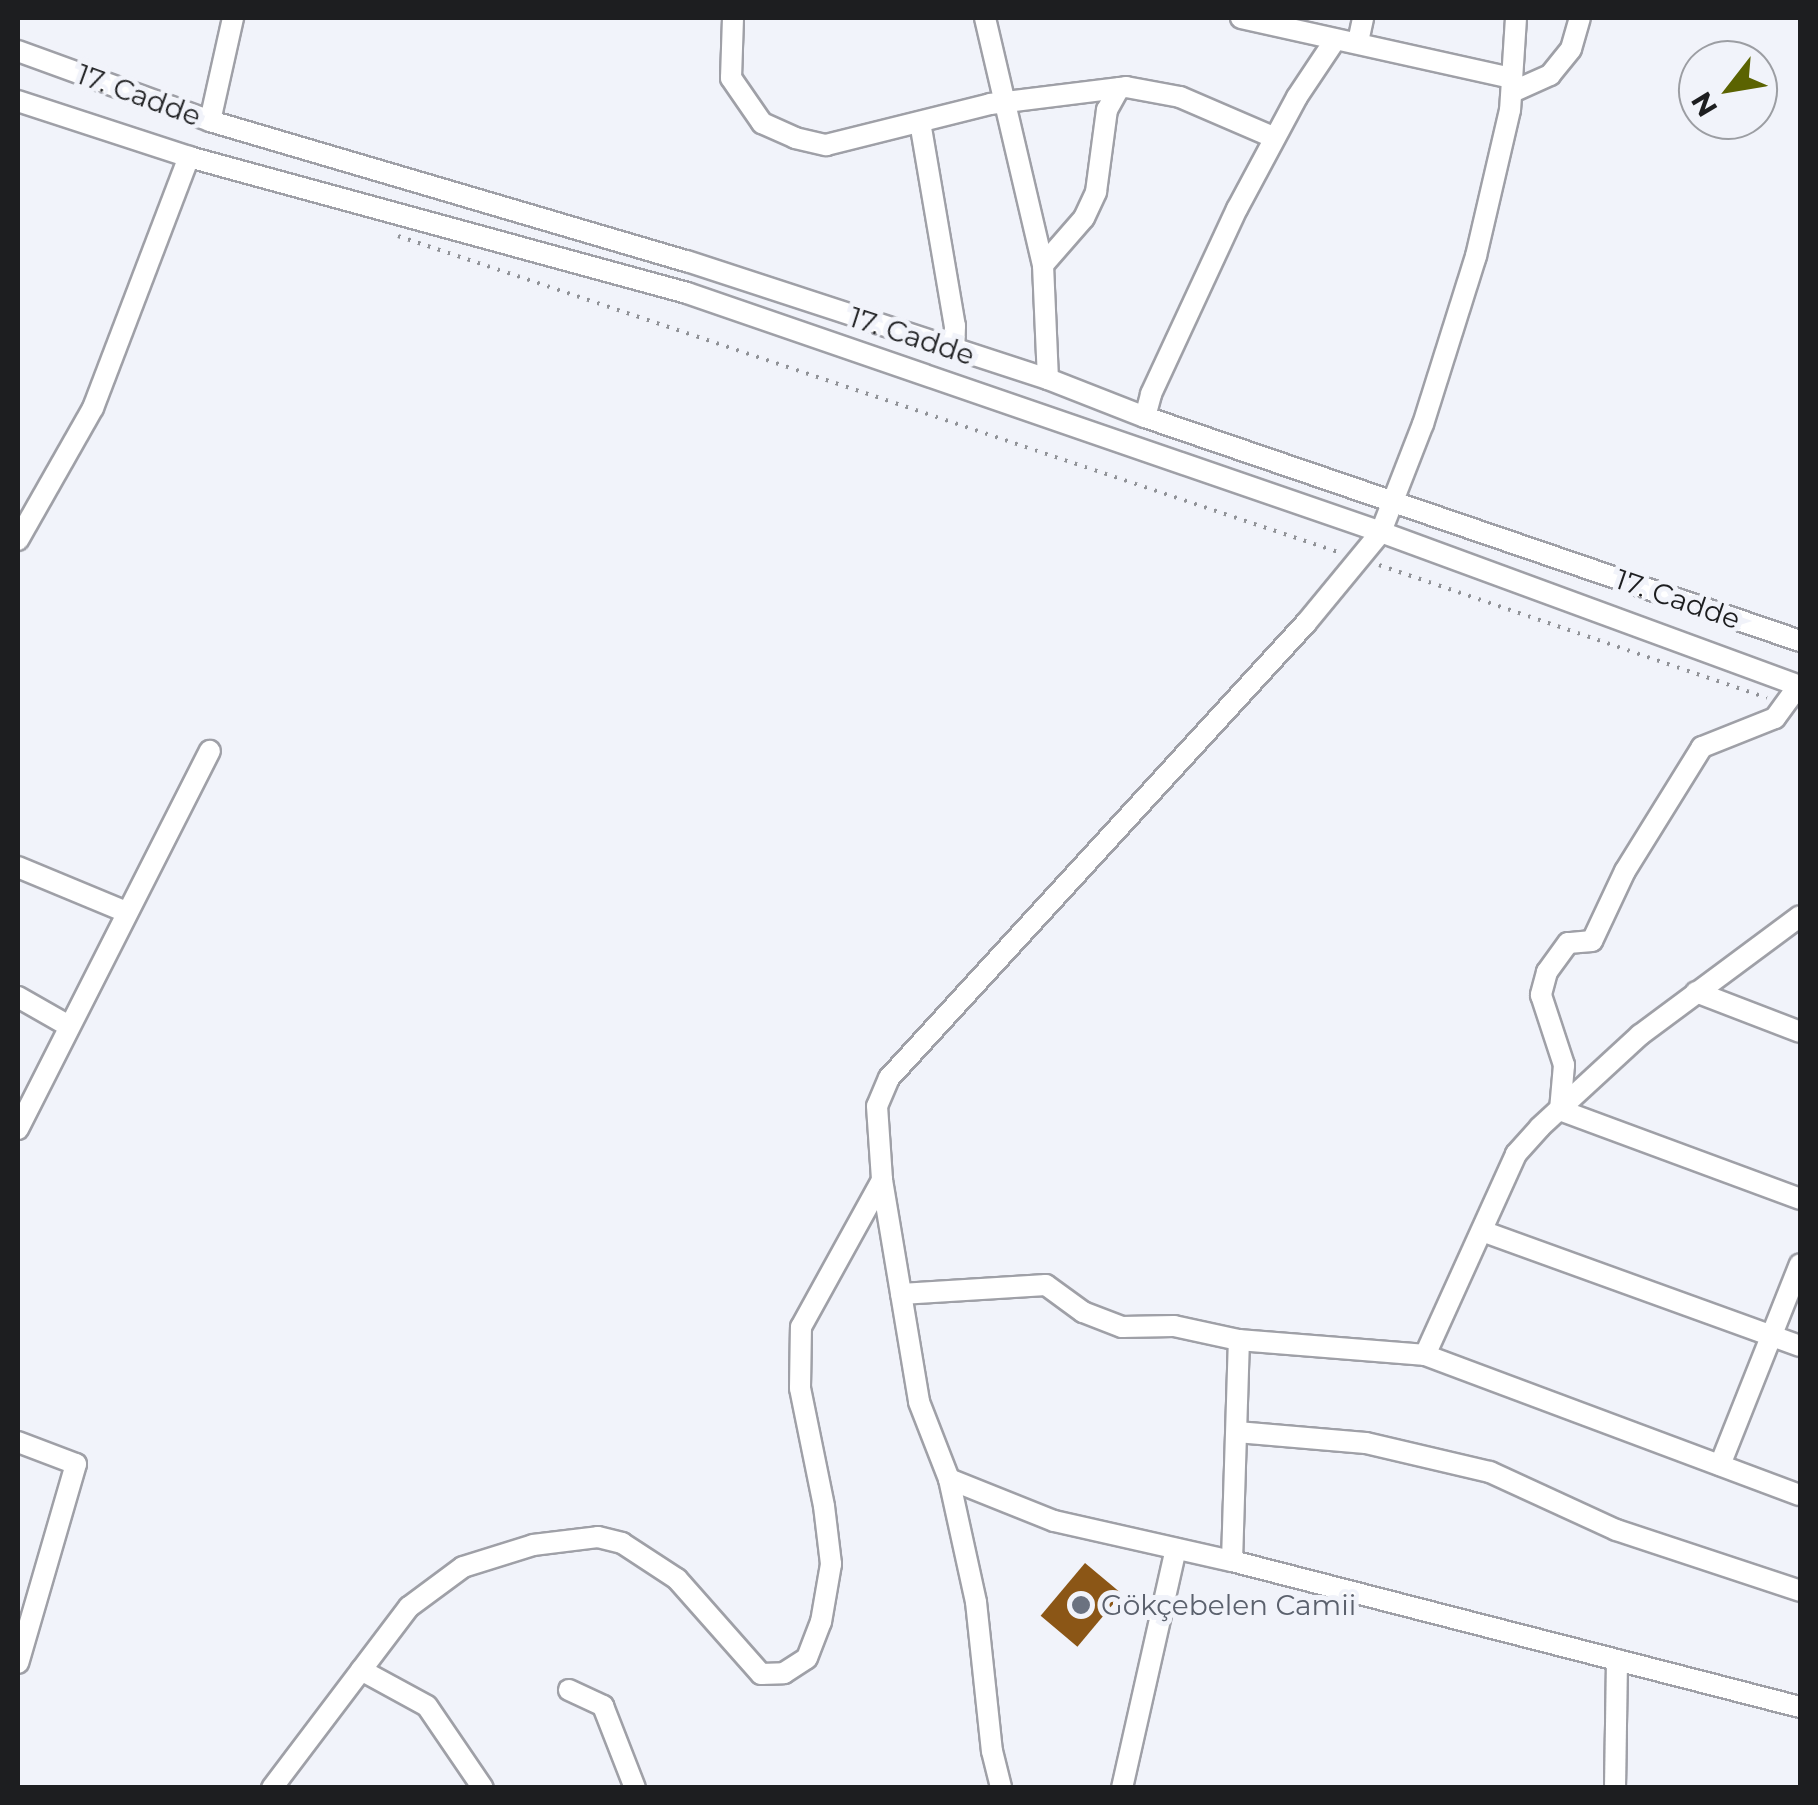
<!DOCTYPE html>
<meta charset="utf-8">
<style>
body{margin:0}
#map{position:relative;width:1818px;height:1805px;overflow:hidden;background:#f1f3fa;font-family:Montserrat,sans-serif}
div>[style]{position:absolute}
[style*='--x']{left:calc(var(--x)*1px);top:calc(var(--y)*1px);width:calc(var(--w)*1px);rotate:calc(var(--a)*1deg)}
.building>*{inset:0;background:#8b5616;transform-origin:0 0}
.path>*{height:4px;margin-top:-2px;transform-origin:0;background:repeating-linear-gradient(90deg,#909297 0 2.5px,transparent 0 10.5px)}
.roads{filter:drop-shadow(2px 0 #9fa0a7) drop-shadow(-2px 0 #9fa0a7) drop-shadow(0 2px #9fa0a7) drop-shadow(0 -2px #9fa0a7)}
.minor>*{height:20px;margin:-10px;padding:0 10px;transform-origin:10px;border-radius:10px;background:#fff}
.dots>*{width:28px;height:28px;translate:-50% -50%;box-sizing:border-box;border:5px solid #f1f3fa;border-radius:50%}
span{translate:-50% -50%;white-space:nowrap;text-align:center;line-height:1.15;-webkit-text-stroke:10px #f1f3fa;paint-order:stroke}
.street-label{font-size:28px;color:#1d1e20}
.worship-label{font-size:28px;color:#5b616d}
.left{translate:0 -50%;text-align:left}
.frame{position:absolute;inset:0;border:20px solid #1d1e20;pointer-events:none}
.north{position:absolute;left:1678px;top:40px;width:100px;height:100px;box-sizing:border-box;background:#f1f3fa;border:2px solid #9c9ea3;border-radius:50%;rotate:239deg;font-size:28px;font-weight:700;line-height:40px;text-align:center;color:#1d1e20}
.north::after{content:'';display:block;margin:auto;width:35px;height:45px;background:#5b6301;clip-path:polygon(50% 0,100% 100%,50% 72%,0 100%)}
</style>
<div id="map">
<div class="building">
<i style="left:1085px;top:1563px;width:48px;height:69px;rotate:40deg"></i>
</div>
<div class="path">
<i style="--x:398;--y:236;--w:995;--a:18.58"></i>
<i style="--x:1379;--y:565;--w:410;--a:18.9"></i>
</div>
<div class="roads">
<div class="minor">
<i style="--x:733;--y:18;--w:60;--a:91.9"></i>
<i style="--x:731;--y:78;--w:55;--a:55.4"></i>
<i style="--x:762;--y:123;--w:36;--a:24"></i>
<i style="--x:795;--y:138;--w:32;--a:13"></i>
<i style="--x:826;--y:145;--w:169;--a:-14"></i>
<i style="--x:990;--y:104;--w:137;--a:-7.1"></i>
<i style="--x:1126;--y:87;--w:55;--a:10.5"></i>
<i style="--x:1180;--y:97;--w:103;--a:23.3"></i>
<i style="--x:985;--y:18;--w:254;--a:76.8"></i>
<i style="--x:1043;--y:265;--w:114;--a:87.5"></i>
<i style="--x:1241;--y:18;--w:278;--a:12.5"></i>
<i style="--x:1516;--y:18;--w:92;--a:93.7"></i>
<i style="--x:1510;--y:110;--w:150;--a:103.1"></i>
<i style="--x:1476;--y:256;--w:176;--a:107.5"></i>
<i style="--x:1423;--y:424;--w:116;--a:111.3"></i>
<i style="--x:1381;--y:532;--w:118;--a:129.5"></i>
<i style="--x:1306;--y:623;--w:617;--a:132.5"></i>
<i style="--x:889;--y:1078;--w:30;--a:113"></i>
<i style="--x:877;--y:1106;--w:74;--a:86.1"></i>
<i style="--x:882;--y:1180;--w:225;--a:80.5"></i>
<i style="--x:919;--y:1402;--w:83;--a:68.7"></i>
<i style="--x:949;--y:1479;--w:113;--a:21.8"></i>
<i style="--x:1054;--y:1521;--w:182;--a:12.7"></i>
<i style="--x:1232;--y:1561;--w:586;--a:14.42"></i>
<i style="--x:1358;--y:42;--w:25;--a:-78"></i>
<i style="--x:18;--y:51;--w:204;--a:20"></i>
<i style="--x:210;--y:121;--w:497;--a:16.4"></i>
<i style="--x:687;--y:261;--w:380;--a:18.1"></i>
<i style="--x:1048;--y:379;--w:104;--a:21.4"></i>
<i style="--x:1145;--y:417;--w:692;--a:18.88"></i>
<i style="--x:1512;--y:92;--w:42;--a:-24.1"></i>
<i style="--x:1550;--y:75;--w:33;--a:-51"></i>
<i style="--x:1571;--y:49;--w:32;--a:-74"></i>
<i style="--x:18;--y:101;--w:180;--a:18.1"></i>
<i style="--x:189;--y:157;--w:516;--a:15.27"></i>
<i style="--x:687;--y:293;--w:734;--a:19"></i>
<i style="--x:1381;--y:532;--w:446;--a:20.2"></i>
<i style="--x:210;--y:121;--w:106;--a:-77.4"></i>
<i style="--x:920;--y:122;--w:207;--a:80.3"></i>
<i style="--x:955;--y:326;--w:25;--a:92"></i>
<i style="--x:1043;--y:265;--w:62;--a:-48.9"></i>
<i style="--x:1084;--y:218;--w:29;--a:-65"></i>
<i style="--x:1096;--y:192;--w:83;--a:-82.4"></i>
<i style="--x:1107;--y:110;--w:25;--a:-61"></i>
<i style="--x:1145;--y:417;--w:24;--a:-75"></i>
<i style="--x:1151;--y:394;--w:204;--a:-65.1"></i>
<i style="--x:1237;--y:209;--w:127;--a:-61.8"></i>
<i style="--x:1297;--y:97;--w:69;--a:-56.3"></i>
<i style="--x:18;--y:540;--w:152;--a:-60.4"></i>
<i style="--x:93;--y:408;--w:269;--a:-69.1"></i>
<i style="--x:1799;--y:685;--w:41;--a:126"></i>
<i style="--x:1775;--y:718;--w:79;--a:158.3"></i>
<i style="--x:1702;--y:747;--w:146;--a:121.8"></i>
<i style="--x:1625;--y:871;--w:77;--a:115.2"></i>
<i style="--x:1592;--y:941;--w:24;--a:175"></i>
<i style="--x:1568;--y:943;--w:36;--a:126"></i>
<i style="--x:1547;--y:972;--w:24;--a:105"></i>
<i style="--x:1541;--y:995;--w:74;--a:71.8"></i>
<i style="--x:1564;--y:1065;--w:45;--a:95.1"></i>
<i style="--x:1560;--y:1110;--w:256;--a:20.3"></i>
<i style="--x:18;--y:867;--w:117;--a:22.6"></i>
<i style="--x:1696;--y:992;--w:111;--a:21"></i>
<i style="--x:18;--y:997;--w:56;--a:29.7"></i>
<i style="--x:18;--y:1129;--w:424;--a:-63.1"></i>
<i style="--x:1482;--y:1231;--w:338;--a:19.9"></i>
<i style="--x:901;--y:1294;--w:145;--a:-3.6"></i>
<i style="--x:1046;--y:1285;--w:46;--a:36.1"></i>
<i style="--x:1083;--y:1312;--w:42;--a:21"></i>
<i style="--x:1122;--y:1327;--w:52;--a:-1.1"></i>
<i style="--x:1174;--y:1326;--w:66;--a:12.2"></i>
<i style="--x:1239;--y:1340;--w:187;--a:4.6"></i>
<i style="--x:1425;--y:1355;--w:400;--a:20.5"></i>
<i style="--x:1425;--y:1355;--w:221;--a:-65.6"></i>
<i style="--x:1516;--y:1154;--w:36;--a:-48"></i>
<i style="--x:1540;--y:1127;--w:136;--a:-42.6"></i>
<i style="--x:1640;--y:1035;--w:199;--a:-36.6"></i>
<i style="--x:1237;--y:1432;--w:129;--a:4.9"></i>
<i style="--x:1366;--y:1443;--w:127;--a:13.2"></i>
<i style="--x:1490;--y:1472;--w:139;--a:24.7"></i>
<i style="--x:1616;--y:1530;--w:194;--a:18.3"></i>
<i style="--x:18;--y:1442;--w:62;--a:20.8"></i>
<i style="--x:76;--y:1464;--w:207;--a:106.2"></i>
<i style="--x:1720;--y:1465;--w:216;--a:-68.3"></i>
<i style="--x:949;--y:1479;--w:126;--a:77.6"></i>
<i style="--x:976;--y:1602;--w:150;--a:83.9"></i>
<i style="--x:992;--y:1751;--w:38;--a:76"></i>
<i style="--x:1232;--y:1561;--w:221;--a:-88.2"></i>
<i style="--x:361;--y:1670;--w:75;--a:28.6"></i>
<i style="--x:427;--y:1706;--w:99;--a:55.7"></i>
<i style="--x:569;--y:1690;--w:38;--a:25"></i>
<i style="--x:603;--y:1706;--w:88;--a:68.7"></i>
<i style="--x:272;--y:1788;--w:227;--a:-52.9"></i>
<i style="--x:409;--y:1607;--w:67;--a:-36.5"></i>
<i style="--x:463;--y:1567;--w:73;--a:-17.4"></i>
<i style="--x:533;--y:1545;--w:65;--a:-7"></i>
<i style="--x:598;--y:1537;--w:25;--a:14"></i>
<i style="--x:622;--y:1543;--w:66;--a:33.2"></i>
<i style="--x:677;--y:1579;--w:127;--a:48.5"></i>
<i style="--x:761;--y:1674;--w:23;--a:-2"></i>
<i style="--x:784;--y:1673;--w:27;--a:-33"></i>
<i style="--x:807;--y:1658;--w:39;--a:-69"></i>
<i style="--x:821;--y:1622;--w:59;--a:-80.2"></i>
<i style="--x:831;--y:1564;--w:58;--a:-96.9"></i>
<i style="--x:824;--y:1506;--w:120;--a:-101.5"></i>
<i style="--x:800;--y:1388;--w:61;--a:-89.1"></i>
<i style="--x:801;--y:1327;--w:168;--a:-61.1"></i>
<i style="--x:1122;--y:1788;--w:245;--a:-77.3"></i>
<i style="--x:1615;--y:1788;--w:128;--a:-89.1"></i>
</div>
</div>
<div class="dots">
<i style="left:1081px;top:1605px;background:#6b7280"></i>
</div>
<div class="street-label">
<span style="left:139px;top:95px;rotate:20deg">17. Cadde</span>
<span style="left:912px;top:336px;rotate:18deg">17. Cadde</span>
<span style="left:1678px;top:599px;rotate:19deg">17. Cadde</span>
</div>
<div class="worship-label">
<span class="left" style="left:1101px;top:1605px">Gökçebelen Camii</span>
</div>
<div class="frame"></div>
<div class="north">N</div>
</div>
